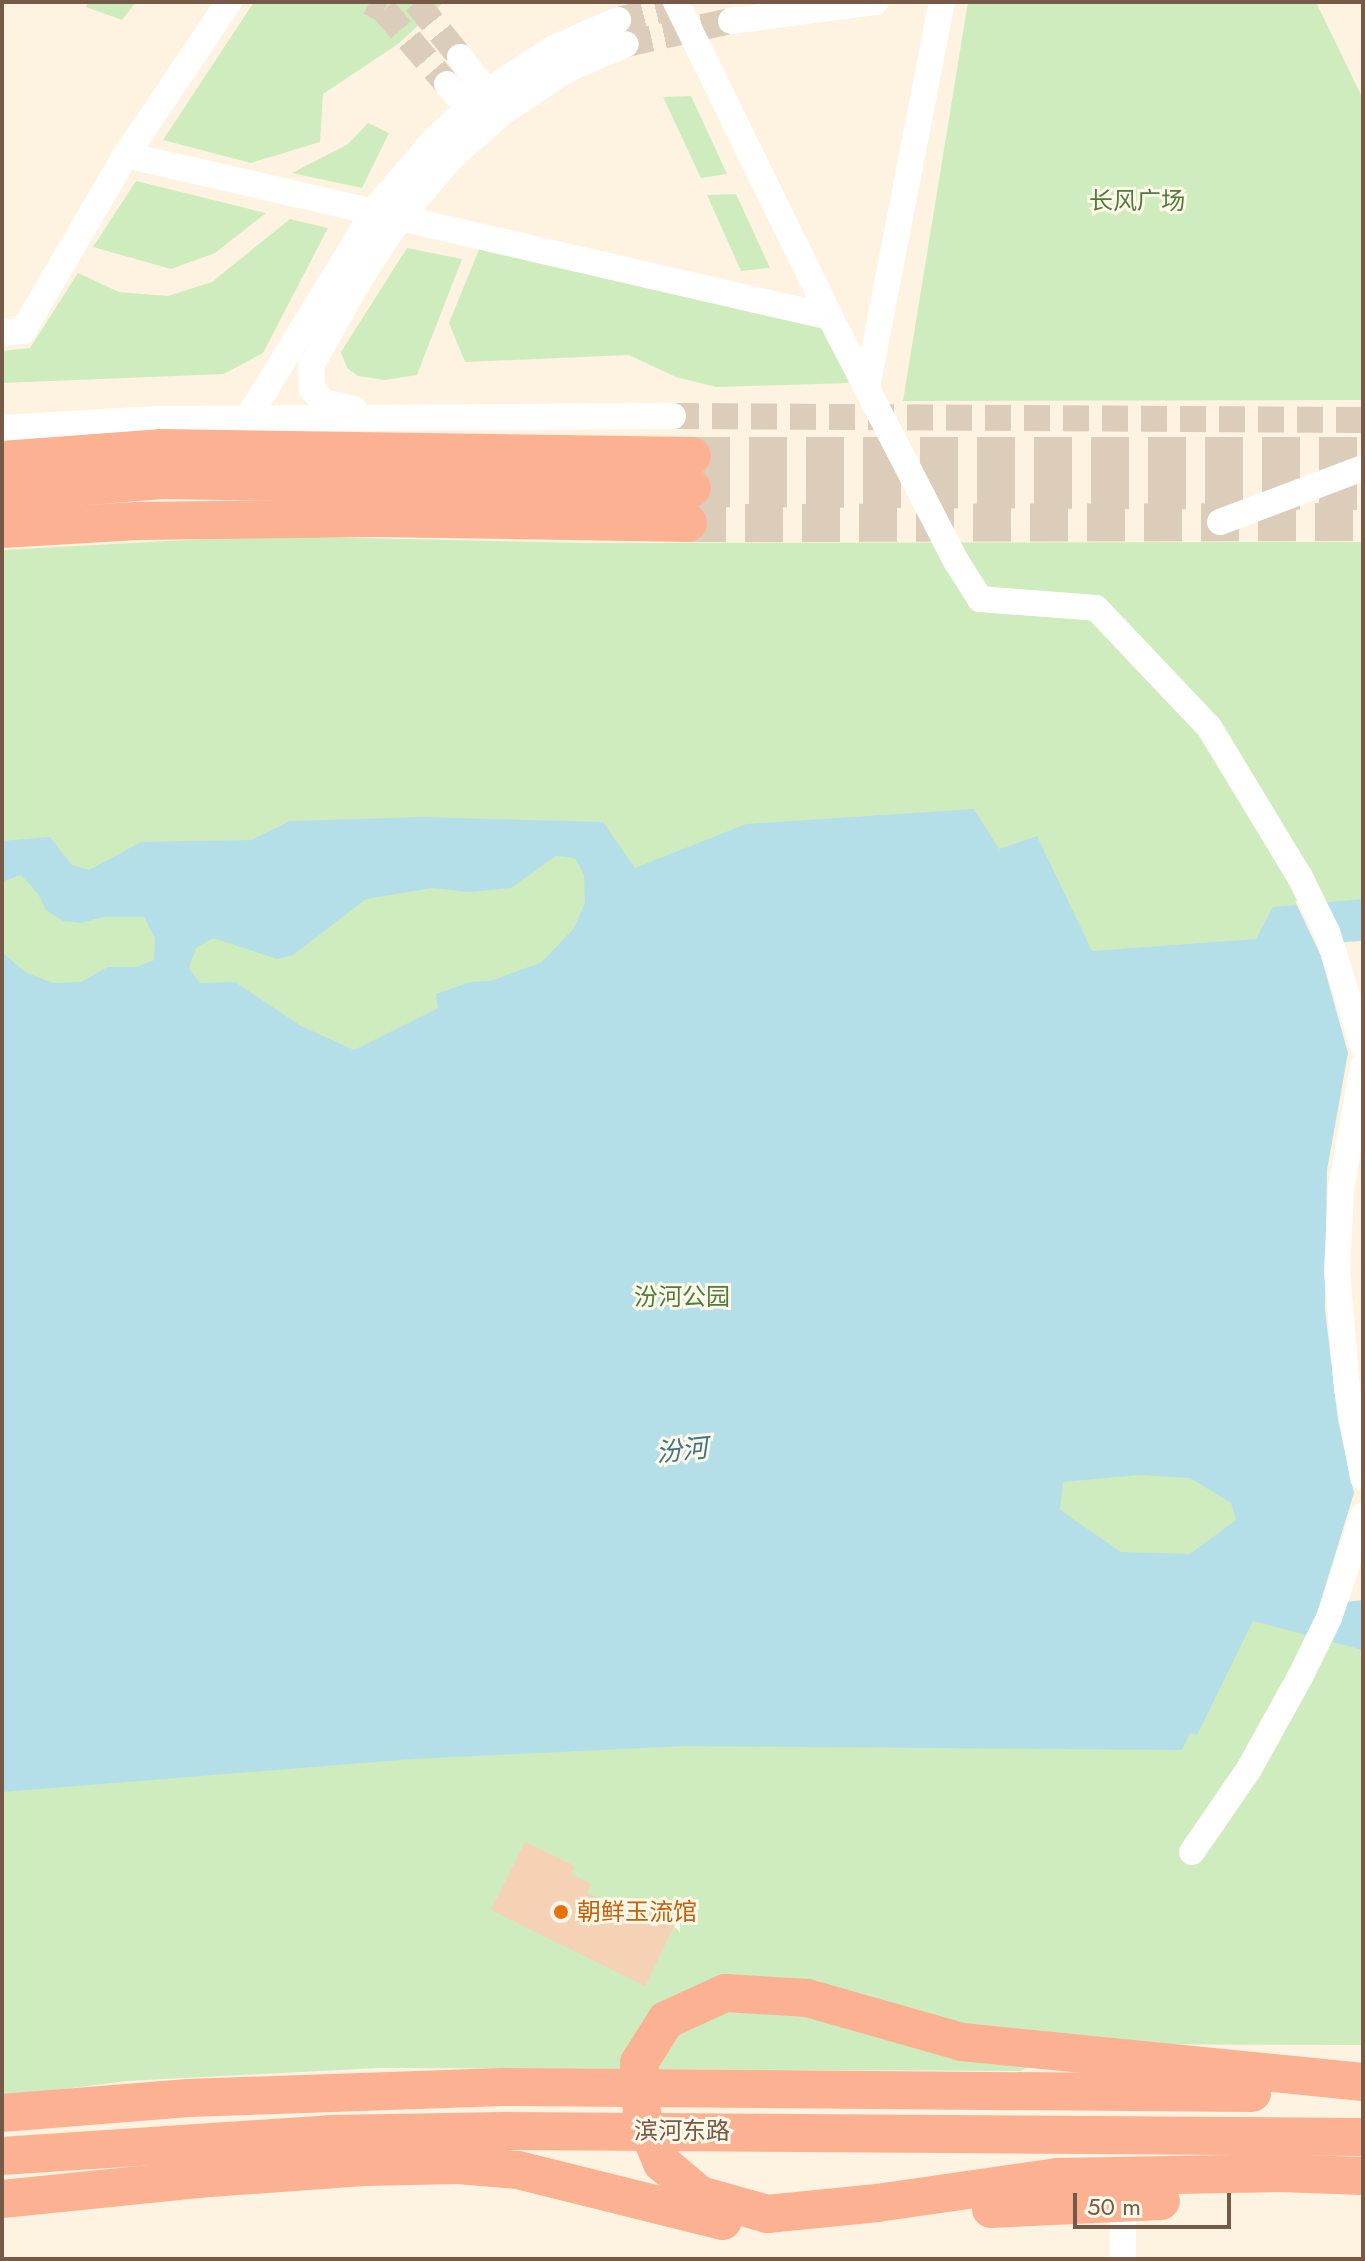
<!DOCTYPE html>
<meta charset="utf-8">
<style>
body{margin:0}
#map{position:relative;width:1365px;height:2261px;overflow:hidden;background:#fef3e0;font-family:Jost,"Noto Sans SC",sans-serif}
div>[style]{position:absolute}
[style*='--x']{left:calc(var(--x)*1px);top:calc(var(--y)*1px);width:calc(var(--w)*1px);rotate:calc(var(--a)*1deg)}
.green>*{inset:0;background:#cfecbe}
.water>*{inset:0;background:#b4dfe8}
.pier>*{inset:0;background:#fef3e0}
.building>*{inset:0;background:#f5d1b6}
.minor-tunnel>*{height:26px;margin-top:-13px;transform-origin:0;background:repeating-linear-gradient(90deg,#dcccba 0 26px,transparent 0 39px)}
.highway-tunnel>*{height:38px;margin-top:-19px;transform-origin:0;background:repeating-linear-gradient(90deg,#dcccba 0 38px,transparent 0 57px)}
.minor>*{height:26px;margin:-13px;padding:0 13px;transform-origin:13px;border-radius:13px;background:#fff}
.highway>*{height:38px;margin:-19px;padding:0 19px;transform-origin:19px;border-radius:19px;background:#fcb193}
.dots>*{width:22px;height:22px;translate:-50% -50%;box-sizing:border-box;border:4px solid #fff7e8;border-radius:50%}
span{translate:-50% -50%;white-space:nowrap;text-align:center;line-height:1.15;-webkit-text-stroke:6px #fff7e8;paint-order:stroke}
.park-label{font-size:24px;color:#4e7d3d}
.food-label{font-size:24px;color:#c56008}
.left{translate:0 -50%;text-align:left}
.street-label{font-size:24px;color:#765946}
.water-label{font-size:26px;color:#3b7684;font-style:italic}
.frame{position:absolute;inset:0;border:4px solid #765946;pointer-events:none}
.scale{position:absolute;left:1073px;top:2193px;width:158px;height:36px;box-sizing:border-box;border:4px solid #765946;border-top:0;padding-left:10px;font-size:24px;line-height:28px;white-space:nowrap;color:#765946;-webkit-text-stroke:6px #fff7e8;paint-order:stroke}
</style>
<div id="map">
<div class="green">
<i style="clip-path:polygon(88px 2px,136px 2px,122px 20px,86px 7px)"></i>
<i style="clip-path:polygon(254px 2px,444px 2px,398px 44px,323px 94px,320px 142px,251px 163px,163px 140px)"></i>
<i style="clip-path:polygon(968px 2px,1316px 2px,1363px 99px,1363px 400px,903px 401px)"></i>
<i style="clip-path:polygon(691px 96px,727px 174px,701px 178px,663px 97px)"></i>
<i style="clip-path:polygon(368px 123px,389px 133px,362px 188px,292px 173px,348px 144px)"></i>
<i style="clip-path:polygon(136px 181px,266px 213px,215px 253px,171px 269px,93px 247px)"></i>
<i style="clip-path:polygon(736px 194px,770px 268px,741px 271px,707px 195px)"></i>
<i style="clip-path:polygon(290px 219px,328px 228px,263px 353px,224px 374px,2px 383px,2px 351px,30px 348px,78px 273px,119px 292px,168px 296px,212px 282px)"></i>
<i style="clip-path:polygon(480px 247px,822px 324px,850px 383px,716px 387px,676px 377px,629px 355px,465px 362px,449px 323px)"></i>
<i style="clip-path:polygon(407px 248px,462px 259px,417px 375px,385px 380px,358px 376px,347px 368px,341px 352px)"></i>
<i style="clip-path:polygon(260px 536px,586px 543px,1363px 542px,1363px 2045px,1076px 2044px,1021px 2071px,378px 2068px,127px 2081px,2px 2097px,2px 550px)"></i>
</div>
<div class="water">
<i style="clip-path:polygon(evenodd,974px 809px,999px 849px,1037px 836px,1092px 951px,1256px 939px,1273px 907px,1363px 899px,1363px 1650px,1253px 1621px,1197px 1735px,1190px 1733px,1182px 1750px,685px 1746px,413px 1759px,2px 1792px,2px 952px,25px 972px,53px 983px,81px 982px,108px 967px,136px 967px,154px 960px,155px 938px,144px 917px,103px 917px,81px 923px,63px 921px,46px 910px,38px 894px,21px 875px,2px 882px,2px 841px,50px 837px,72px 865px,89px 870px,141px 842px,251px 840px,290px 821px,422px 817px,603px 822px,635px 868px,746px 824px,974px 809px,556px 856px,575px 858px,584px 875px,585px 903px,574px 928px,542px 962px,490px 981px,470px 982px,436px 994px,438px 1008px,354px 1050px,301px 1026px,235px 982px,200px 983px,189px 968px,196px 948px,213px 938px,277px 959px,293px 955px,366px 899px,433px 888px,469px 892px,511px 888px,556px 856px,974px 809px,1140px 1475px,1190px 1478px,1231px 1503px,1236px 1520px,1190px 1554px,1121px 1552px,1060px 1510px,1063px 1482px,1140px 1475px)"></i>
</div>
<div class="pier">
<i style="clip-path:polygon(1324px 899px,1343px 942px,1363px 941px,1363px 1600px,1345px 1602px,1315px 1620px,1354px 1493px,1338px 1420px,1325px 1309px,1327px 1170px,1348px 1053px,1321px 956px,1295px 901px)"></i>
</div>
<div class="building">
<i style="clip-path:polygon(525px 1842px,575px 1866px,571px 1874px,591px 1884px,587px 1893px,630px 1914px,633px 1909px,649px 1918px,656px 1903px,680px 1914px,645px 1986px,491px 1910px)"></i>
</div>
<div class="minor-tunnel">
<i style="--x:370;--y:2;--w:16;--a:30"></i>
<i style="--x:384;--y:10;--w:97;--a:49.6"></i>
<i style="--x:416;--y:2;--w:70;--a:51.3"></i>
<i style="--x:618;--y:20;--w:77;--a:-13.5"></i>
<i style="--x:626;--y:44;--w:107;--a:-12.4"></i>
<i style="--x:673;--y:416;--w:690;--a:0.33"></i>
</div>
<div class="highway-tunnel">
<i style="--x:692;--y:456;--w:671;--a:0"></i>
<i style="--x:692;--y:488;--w:671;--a:0.26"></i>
<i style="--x:688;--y:523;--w:675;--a:-0.08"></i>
</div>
<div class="minor">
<i style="--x:676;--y:2;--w:351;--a:63.9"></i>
<i style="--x:830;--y:317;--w:275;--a:62.7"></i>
<i style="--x:956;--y:561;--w:45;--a:57.7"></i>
<i style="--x:980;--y:599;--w:116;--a:4.4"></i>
<i style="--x:1096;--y:608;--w:164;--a:46.5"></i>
<i style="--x:1209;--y:727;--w:175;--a:58.8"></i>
<i style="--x:1300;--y:877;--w:61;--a:63.9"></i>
<i style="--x:1327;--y:932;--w:120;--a:72.5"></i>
<i style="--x:731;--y:21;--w:146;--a:-7.5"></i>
<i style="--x:460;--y:57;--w:62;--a:52.2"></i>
<i style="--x:447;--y:84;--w:49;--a:49.1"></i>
<i style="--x:126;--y:155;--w:722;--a:12.96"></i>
<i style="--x:2;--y:333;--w:21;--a:-5"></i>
<i style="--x:23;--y:331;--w:204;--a:-59.7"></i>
<i style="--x:126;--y:155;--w:184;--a:-56.1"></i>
<i style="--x:867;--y:387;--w:392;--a:-79"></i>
<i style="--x:354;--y:409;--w:32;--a:-167"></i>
<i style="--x:323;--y:402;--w:17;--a:-130"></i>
<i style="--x:312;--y:389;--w:23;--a:-92"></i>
<i style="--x:311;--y:366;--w:98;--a:-60.8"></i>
<i style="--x:359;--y:280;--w:73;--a:-56.7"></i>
<i style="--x:399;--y:219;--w:82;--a:-49.5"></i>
<i style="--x:452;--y:157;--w:68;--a:-41.4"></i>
<i style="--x:503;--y:112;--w:76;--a:-33.7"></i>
<i style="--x:566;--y:70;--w:65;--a:-23.4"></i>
<i style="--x:246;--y:421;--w:255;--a:-58.5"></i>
<i style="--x:379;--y:204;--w:86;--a:-49.3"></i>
<i style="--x:435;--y:139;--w:72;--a:-42.2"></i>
<i style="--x:488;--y:91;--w:79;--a:-33.1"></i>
<i style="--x:554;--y:48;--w:70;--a:-23.6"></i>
<i style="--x:2;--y:428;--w:153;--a:-3.4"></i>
<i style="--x:155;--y:419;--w:518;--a:-0.33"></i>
<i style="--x:1220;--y:522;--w:153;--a:-20.7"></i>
<i style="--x:1363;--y:1066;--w:124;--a:100.2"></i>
<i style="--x:1341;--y:1188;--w:84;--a:92.7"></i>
<i style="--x:1337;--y:1272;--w:117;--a:85.1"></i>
<i style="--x:1347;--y:1389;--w:90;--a:79.8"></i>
<i style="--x:1192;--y:1852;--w:101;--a:-55.5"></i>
<i style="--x:1249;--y:1769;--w:107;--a:-61"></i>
<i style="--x:1301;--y:1675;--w:64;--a:-63.8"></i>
<i style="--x:1329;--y:1618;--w:108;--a:-71.6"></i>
<i style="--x:1123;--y:2259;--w:57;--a:-90"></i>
</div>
<div class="highway">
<i style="--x:2;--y:460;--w:158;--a:-4.3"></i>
<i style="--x:160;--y:448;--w:532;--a:0.86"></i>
<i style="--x:2;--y:493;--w:161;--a:-4.6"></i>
<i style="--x:162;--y:480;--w:530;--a:0.86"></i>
<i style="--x:2;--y:529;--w:135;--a:-3.4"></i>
<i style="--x:137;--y:521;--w:240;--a:-0.7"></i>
<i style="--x:377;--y:518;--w:311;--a:0.9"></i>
<i style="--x:1363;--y:2082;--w:403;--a:-174.3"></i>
<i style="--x:962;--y:2042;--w:160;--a:-164.1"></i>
<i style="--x:808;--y:1998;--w:83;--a:-176.6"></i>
<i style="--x:725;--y:1993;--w:65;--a:155.4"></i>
<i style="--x:666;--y:2020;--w:51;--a:122.1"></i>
<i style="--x:639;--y:2063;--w:52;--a:86.7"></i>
<i style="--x:642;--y:2115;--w:52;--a:67.4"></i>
<i style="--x:662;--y:2163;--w:50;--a:40.1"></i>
<i style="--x:700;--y:2195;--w:70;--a:15.8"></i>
<i style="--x:767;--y:2214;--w:111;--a:-5.7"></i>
<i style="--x:877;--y:2203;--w:182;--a:-8.2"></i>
<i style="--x:1057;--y:2177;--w:223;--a:-1"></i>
<i style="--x:1280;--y:2173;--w:83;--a:2.1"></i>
<i style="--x:2;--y:2113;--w:187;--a:-4.6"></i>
<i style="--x:188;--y:2098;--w:315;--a:-2"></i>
<i style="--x:503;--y:2087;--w:749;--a:0.46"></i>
<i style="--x:2;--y:2156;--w:329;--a:-3.8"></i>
<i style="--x:330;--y:2134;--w:174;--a:-1"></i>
<i style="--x:504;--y:2131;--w:859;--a:0.4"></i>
<i style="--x:2;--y:2199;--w:209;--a:-5.8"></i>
<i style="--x:210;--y:2178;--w:154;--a:-4.1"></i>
<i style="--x:364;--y:2167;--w:94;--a:-1.2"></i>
<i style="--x:458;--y:2165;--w:60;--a:4.8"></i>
<i style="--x:518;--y:2170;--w:211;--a:14"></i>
<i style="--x:991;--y:2209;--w:170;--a:-2.7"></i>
</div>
<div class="dots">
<i style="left:561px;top:1912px;background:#e8710a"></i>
</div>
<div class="park-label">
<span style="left:1137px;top:201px">长风广场</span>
<span style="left:682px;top:1297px">汾河公园</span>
</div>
<div class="food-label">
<span class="left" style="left:577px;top:1912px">朝鲜玉流馆</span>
</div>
<div class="street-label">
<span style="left:682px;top:2131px">滨河东路</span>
</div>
<div class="water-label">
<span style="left:682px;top:1451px;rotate:-6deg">汾河</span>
</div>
<div class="frame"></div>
<div class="scale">50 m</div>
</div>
